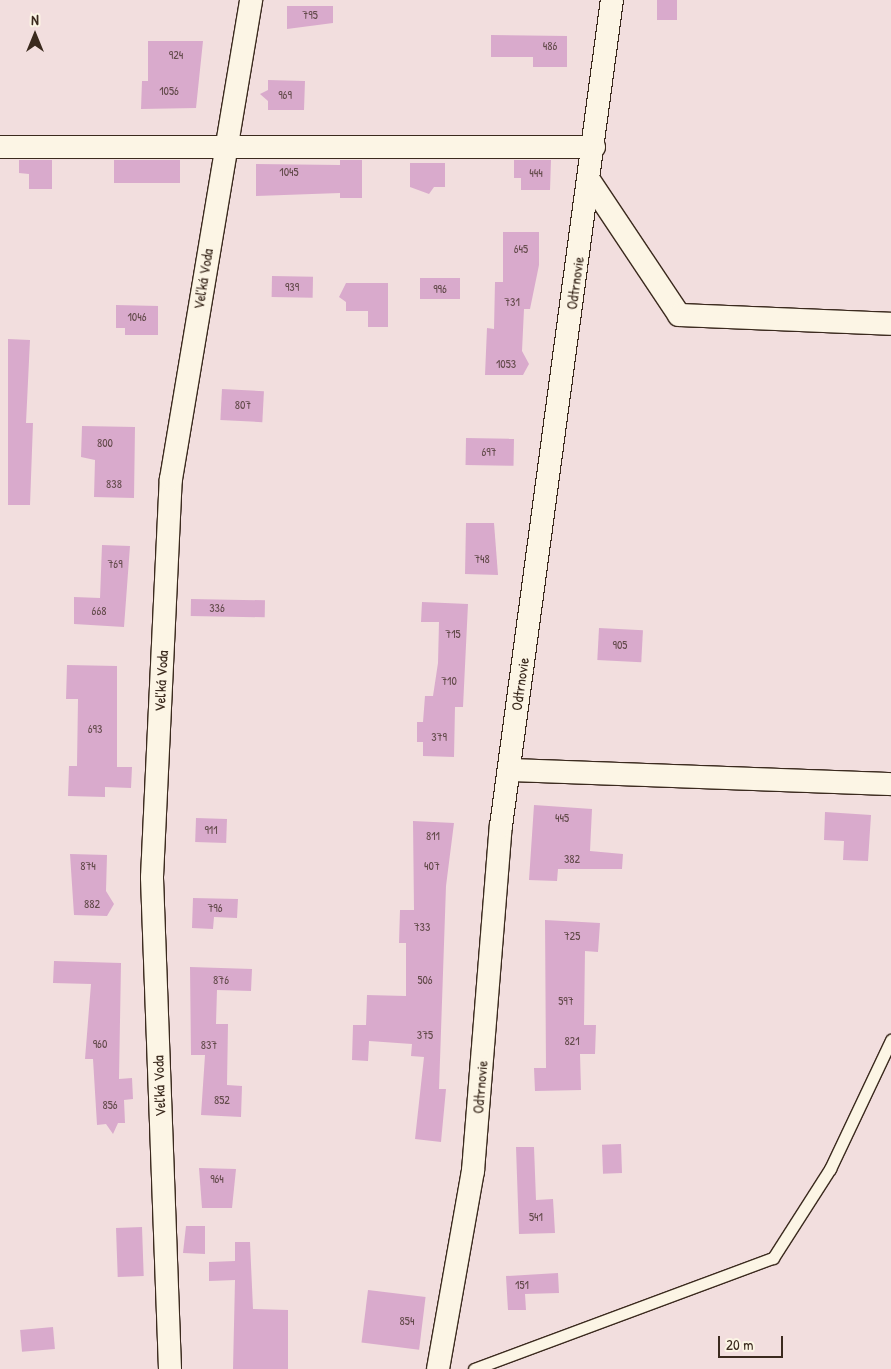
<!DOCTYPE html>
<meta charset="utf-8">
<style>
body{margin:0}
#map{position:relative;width:891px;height:1369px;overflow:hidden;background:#f2dede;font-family:"Patrick Hand",sans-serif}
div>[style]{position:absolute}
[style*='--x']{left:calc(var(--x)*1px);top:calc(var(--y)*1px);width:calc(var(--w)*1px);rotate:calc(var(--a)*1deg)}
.building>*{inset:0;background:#d9aacc;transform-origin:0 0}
.roads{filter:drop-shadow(1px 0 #3b2a1e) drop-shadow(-1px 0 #3b2a1e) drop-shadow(0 1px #3b2a1e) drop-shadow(0 -1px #3b2a1e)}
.lane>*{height:11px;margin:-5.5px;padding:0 5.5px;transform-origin:5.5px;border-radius:5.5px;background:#fcf5e5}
.street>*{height:22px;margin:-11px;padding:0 11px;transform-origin:11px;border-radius:11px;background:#fcf5e5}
span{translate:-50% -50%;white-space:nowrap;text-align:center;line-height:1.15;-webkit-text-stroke:4.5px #fcf5e5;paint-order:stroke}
.number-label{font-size:12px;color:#624a4a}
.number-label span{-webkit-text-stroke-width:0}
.street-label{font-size:15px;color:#3b2a1e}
.north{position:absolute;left:10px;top:10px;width:50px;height:50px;-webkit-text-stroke:4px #fcf5e5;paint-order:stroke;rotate:0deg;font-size:14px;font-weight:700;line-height:20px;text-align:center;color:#3b2a1e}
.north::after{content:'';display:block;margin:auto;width:18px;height:22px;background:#3b2a1e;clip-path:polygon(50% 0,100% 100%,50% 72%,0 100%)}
.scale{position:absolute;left:718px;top:1336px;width:65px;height:22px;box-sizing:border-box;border:2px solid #3b2a1e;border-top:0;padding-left:6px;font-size:15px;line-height:18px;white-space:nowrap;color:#3b2a1e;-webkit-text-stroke:4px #fcf5e5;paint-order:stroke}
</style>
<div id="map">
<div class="building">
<i style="left:657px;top:0;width:20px;height:20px"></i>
<i style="clip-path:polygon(287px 6px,333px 6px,333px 23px,287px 29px)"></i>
<i style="clip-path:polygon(491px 35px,567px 36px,567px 67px,533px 67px,533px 57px,491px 57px)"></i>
<i style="clip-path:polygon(148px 41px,203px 41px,196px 108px,141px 109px,142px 81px,148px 81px)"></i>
<i style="clip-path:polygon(268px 80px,305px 81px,304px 110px,268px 110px,268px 101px,260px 94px,268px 90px)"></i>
<i style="clip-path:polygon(19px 160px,52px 160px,52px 189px,29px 189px,29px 174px,19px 173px)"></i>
<i style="left:114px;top:160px;width:66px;height:23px"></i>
<i style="clip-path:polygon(340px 160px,362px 160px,362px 198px,340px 198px,340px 193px,256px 196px,256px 164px,340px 165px)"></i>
<i style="clip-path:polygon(514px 160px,551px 160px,550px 190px,521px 190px,521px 178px,514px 178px)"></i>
<i style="clip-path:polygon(410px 163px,445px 163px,445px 187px,434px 187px,429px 194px,410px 187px)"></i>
<i style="clip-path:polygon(503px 232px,539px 232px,539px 265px,530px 309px,524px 309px,522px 351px,529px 364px,523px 375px,485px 375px,487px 328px,494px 329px,495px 282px,503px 282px)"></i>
<i style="left:272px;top:276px;width:41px;height:21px;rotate:1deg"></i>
<i style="left:420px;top:278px;width:40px;height:21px"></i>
<i style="clip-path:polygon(346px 283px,388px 283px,388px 327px,368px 327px,368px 311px,346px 311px,346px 302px,339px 297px)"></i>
<i style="clip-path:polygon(116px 305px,158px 306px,158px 335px,125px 335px,125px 328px,116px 328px)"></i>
<i style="clip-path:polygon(8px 339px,30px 340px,26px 423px,33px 423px,30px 505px,8px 505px)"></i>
<i style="left:222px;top:389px;width:42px;height:31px;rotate:3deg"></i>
<i style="clip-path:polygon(82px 426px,135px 427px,134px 498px,94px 497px,95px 460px,81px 457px)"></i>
<i style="left:466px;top:438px;width:48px;height:27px;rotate:1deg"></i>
<i style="clip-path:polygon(466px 523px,494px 523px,498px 575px,465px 574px)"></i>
<i style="clip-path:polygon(102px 545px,130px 546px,124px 627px,74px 624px,74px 597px,100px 598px)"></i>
<i style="left:191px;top:599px;width:74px;height:17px;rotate:1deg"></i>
<i style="clip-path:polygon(422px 602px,468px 604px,463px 707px,455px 707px,454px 757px,423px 756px,423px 742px,417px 742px,417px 722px,423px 722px,425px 696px,433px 696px,438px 663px,439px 622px,421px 622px)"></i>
<i style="left:599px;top:628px;width:44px;height:32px;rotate:3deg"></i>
<i style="clip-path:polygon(67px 665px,117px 666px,117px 767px,132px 767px,131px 788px,105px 787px,105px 797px,68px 796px,69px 766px,77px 766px,78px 699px,66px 699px)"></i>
<i style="clip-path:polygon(534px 805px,592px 809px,590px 851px,623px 854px,622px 869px,558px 869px,557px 881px,529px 880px)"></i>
<i style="clip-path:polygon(825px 812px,871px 815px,868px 861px,843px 860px,844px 841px,824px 840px)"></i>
<i style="left:196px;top:818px;width:31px;height:24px;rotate:2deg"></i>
<i style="clip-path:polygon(413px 821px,454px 823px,446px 886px,439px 1089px,446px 1089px,441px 1142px,415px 1139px,424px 1057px,411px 1056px,412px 1044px,369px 1041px,368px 1061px,352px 1060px,353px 1025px,366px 1025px,367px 995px,406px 996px,406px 943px,399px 943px,400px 910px,414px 910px)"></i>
<i style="clip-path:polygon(70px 854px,107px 855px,106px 891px,114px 904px,107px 916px,74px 915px)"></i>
<i style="clip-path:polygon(193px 898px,238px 899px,237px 918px,214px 917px,213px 929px,192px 928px)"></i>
<i style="clip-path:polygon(545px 920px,600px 923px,598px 952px,585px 951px,584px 1025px,596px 1025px,595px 1054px,580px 1054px,581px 1090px,535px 1091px,534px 1068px,546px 1068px)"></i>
<i style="clip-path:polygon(54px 961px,121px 963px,119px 1079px,132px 1078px,133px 1099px,124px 1100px,125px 1123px,118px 1123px,113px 1134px,106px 1124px,97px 1125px,93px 1059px,85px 1059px,91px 984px,53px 983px)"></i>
<i style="clip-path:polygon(190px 967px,252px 969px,251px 991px,217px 990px,216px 1024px,228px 1024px,227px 1085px,242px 1086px,241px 1117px,201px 1115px,205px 1055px,191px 1055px)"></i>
<i style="left:621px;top:1144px;width:29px;height:19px;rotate:88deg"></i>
<i style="clip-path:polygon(516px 1147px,534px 1147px,536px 1200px,553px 1199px,555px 1233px,519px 1234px)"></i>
<i style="clip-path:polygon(199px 1168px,236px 1169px,232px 1208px,202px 1208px)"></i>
<i style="clip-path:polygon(186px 1226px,205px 1226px,205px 1254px,183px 1253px)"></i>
<i style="left:142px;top:1227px;width:49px;height:26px;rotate:88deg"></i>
<i style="clip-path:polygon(235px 1242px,250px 1242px,253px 1309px,288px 1310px,288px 1369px,233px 1369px,235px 1280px,209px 1281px,209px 1262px,235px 1261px)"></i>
<i style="clip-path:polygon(558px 1273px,559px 1293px,525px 1294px,526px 1310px,508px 1310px,506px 1276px)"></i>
<i style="left:368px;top:1290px;width:58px;height:53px;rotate:7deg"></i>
<i style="left:53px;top:1327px;width:22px;height:33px;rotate:85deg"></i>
</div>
<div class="roads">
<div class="lane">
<i style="--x:474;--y:1369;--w:319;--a:-20.4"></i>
<i style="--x:773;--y:1258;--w:106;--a:-57.4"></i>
<i style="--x:830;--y:1169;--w:143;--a:-64.7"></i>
</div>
<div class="street">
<i style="--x:0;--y:147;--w:594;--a:0"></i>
<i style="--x:589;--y:180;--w:162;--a:56.3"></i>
<i style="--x:679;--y:315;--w:212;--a:2.4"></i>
<i style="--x:509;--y:770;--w:382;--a:2.1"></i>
<i style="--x:170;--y:1369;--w:492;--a:-92.1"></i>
<i style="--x:152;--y:877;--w:398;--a:-87.3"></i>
<i style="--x:171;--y:479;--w:486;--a:-80.5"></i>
<i style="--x:438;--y:1369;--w:201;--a:-80"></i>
<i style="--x:473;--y:1171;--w:346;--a:-85.4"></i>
<i style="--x:501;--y:826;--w:833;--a:-82.35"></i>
</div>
</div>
<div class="number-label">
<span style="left:310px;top:15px">795</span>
<span style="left:550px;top:46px">486</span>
<span style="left:176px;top:55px">924</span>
<span style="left:169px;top:91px">1056</span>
<span style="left:285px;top:95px">969</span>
<span style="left:289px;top:172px">1045</span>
<span style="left:536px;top:173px">444</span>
<span style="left:521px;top:249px">645</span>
<span style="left:292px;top:287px">939</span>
<span style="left:440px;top:289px">996</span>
<span style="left:512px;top:302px">731</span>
<span style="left:137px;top:317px">1046</span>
<span style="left:506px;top:364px">1053</span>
<span style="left:243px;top:405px">807</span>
<span style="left:105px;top:443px">800</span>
<span style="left:489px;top:452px">697</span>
<span style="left:114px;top:484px">838</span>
<span style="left:482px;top:559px">748</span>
<span style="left:115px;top:564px">769</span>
<span style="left:217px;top:608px">336</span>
<span style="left:99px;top:611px">668</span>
<span style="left:453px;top:634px">715</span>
<span style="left:620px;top:645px">905</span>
<span style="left:449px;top:681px">710</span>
<span style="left:95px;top:729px">693</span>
<span style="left:439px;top:737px">379</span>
<span style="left:562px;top:818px">445</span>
<span style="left:211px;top:830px">911</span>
<span style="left:433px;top:836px">811</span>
<span style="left:572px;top:859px">382</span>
<span style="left:88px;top:866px">874</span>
<span style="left:432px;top:866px">407</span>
<span style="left:92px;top:904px">882</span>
<span style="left:215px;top:908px">796</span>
<span style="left:422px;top:927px">733</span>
<span style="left:572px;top:936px">725</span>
<span style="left:221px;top:980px">876</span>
<span style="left:425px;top:980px">506</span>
<span style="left:566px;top:1001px">597</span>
<span style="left:425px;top:1035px">375</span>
<span style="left:572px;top:1041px">821</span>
<span style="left:100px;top:1044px">960</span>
<span style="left:209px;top:1045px">837</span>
<span style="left:222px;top:1100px">852</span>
<span style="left:110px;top:1105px">856</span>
<span style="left:217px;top:1179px">964</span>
<span style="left:536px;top:1217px">541</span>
<span style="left:522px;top:1285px">151</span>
<span style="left:407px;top:1321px">854</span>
</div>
<div class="street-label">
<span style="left:203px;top:279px;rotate:-81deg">Veľká Voda</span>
<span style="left:575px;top:283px;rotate:-82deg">Odtrnovie</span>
<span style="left:161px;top:681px;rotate:-87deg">Veľká Voda</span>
<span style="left:520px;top:684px;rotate:-82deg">Odtrnovie</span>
<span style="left:159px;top:1086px;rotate:-92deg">Veľká Voda</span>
<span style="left:480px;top:1087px;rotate:-85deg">Odtrnovie</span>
</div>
<div class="north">N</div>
<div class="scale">20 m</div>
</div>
